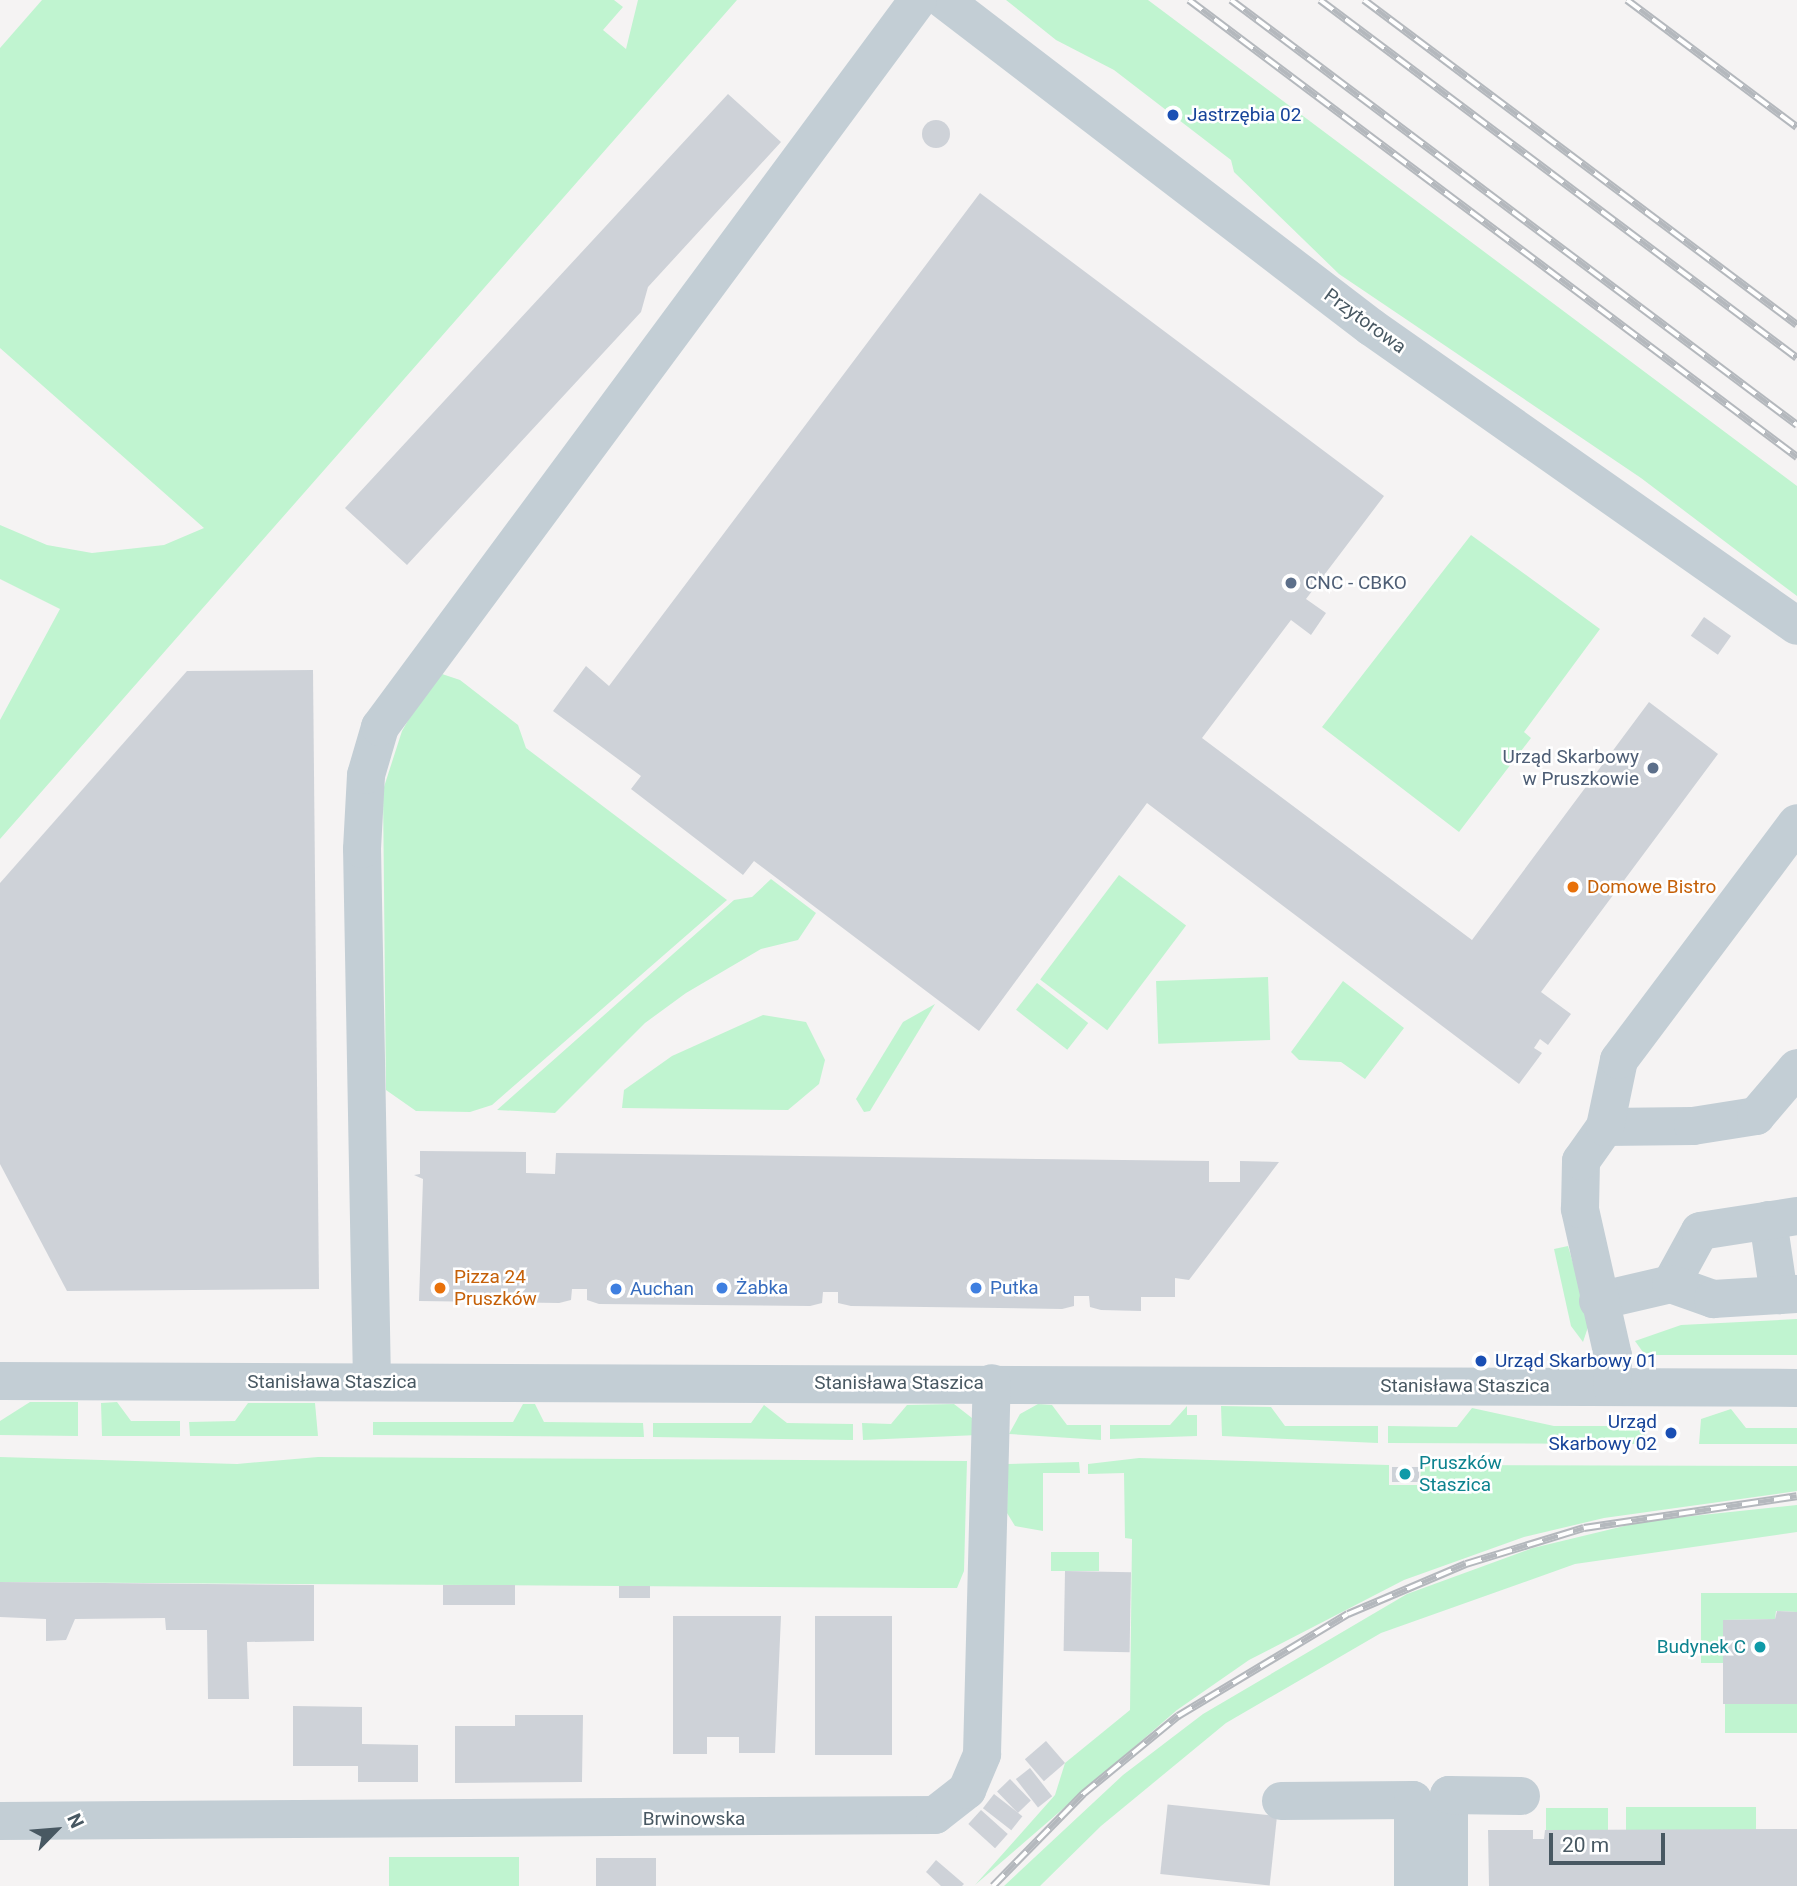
<!DOCTYPE html>
<meta charset="utf-8">
<style>
body{margin:0}
#map{position:relative;width:1797px;height:1886px;overflow:hidden;background:#f5f3f3;font-family:Roboto,sans-serif}
div>[style]{position:absolute}
[style*='--x']{left:calc(var(--x)*1px);top:calc(var(--y)*1px);width:calc(var(--w)*1px);rotate:calc(var(--a)*1deg)}
.green>*{inset:0;background:#c0f4d0;transform-origin:0 0}
.building>*{inset:0;background:#ced2d8;transform-origin:0 0}
.round{border-radius:50%}
.minor>*{height:38px;margin:-19px;padding:0 19px;transform-origin:19px;border-radius:19px;background:#c3ced5}
.rail>*{height:8px;margin-top:-4px;transform-origin:0;background:repeating-linear-gradient(90deg,#fff 0 16px,#b4b8bd 0 32px);box-sizing:border-box;border-block:2px solid #b4b8bd}
.dots>*{width:19px;height:19px;translate:-50% -50%;box-sizing:border-box;border:4px solid #fff;border-radius:50%}
span{translate:-50% -50%;white-space:nowrap;text-align:center;line-height:1.15;-webkit-text-stroke:5px #fff;paint-order:stroke}
.transit-label{font-size:19px;color:#164399}
.left{translate:0 -50%;text-align:left}
.right{translate:-100% -50%;text-align:right}
.street-label{font-size:19px;color:#485862}
.service-label{font-size:19px;color:#4e5e75}
.food-label{font-size:19px;color:#c56008}
.shop-label{font-size:19px;color:#366cbe}
.culture-label{font-size:19px;color:#0d838f}
.north{position:absolute;left:21px;top:1795px;width:70px;height:70px;-webkit-text-stroke:5px #fff;paint-order:stroke;rotate:65deg;font-size:19px;font-weight:700;line-height:28px;text-align:center;color:#485862}
.north::after{content:'';display:block;margin:auto;width:24px;height:32px;background:#485862;clip-path:polygon(50% 0,100% 100%,50% 72%,0 100%)}
.scale{position:absolute;left:1549px;top:1833px;width:116px;height:32px;box-sizing:border-box;border:4px solid #485862;border-top:0;padding-left:9px;font-size:21px;line-height:24px;white-space:nowrap;color:#485862;-webkit-text-stroke:5px #fff;paint-order:stroke}
</style>
<div id="map">
<div class="green">
<i style="clip-path:polygon(42px 0,614px 0,623px 7px,603px 30px,626px 49px,638px 0,737px 0,0 839px,0 720px,60px 609px,0 579px,0 525px,47px 545px,92px 553px,164px 545px,204px 528px,0 348px,0 48px)"></i>
<i style="clip-path:polygon(1006px 0,1148px 0,1797px 486px,1797px 596px,1641px 478px,1339px 274px,1234px 172px,1231px 160px,1114px 70px,1056px 40px)"></i>
<i style="clip-path:polygon(1471px 535px,1600px 629px,1524px 732px,1531px 738px,1459px 832px,1322px 727px)"></i>
<i style="clip-path:polygon(436px 672px,460px 680px,518px 725px,526px 748px,727px 900px,492px 1105px,470px 1112px,416px 1111px,386px 1090px,383px 790px,402px 731px)"></i>
<i style="left:1119px;top:875px;width:84px;height:131px;rotate:37deg"></i>
<i style="clip-path:polygon(771px 879px,816px 913px,798px 940px,761px 949px,686px 993px,645px 1023px,555px 1113px,497px 1110px,734px 900px,752px 897px)"></i>
<i style="left:1268px;top:977px;width:63px;height:112px;rotate:88deg"></i>
<i style="clip-path:polygon(1343px 981px,1404px 1028px,1365px 1079px,1341px 1062px,1299px 1060px,1291px 1052px)"></i>
<i style="left:1037px;top:983px;width:65px;height:34px;rotate:38deg"></i>
<i style="clip-path:polygon(935px 1004px,870px 1111px,864px 1112px,856px 1099px,903px 1022px)"></i>
<i style="clip-path:polygon(763px 1015px,806px 1022px,825px 1060px,819px 1084px,788px 1110px,622px 1108px,624px 1090px,672px 1056px)"></i>
<i style="clip-path:polygon(1568px 1246px,1590px 1321px,1583px 1342px,1571px 1326px,1554px 1249px)"></i>
<i style="clip-path:polygon(1797px 1319px,1797px 1355px,1645px 1355px,1635px 1341px,1681px 1325px)"></i>
<i style="clip-path:polygon(30px 1402px,78px 1402px,78px 1436px,0 1435px,0 1421px)"></i>
<i style="clip-path:polygon(117px 1402px,131px 1421px,180px 1421px,180px 1436px,102px 1436px,101px 1403px)"></i>
<i style="clip-path:polygon(248px 1403px,315px 1403px,318px 1436px,190px 1436px,189px 1422px,235px 1421px)"></i>
<i style="clip-path:polygon(523px 1404px,535px 1404px,544px 1422px,643px 1423px,644px 1437px,373px 1435px,373px 1422px,513px 1422px)"></i>
<i style="clip-path:polygon(954px 1404px,972px 1418px,978px 1435px,863px 1440px,862px 1423px,891px 1424px,907px 1405px)"></i>
<i style="clip-path:polygon(1038px 1404px,1052px 1405px,1067px 1425px,1101px 1425px,1101px 1440px,1009px 1434px,1020px 1414px)"></i>
<i style="clip-path:polygon(764px 1405px,787px 1423px,853px 1424px,853px 1440px,653px 1437px,653px 1423px,751px 1423px)"></i>
<i style="clip-path:polygon(1187px 1406px,1187px 1415px,1197px 1415px,1197px 1436px,1110px 1439px,1110px 1425px,1170px 1425px)"></i>
<i style="clip-path:polygon(1221px 1406px,1271px 1407px,1285px 1426px,1378px 1426px,1378px 1443px,1222px 1436px)"></i>
<i style="clip-path:polygon(1472px 1408px,1554px 1426px,1645px 1426px,1645px 1444px,1388px 1443px,1388px 1426px,1457px 1427px)"></i>
<i style="clip-path:polygon(1731px 1409px,1746px 1428px,1797px 1428px,1797px 1444px,1699px 1444px,1701px 1419px)"></i>
<i style="clip-path:polygon(0 1457px,237px 1464px,318px 1457px,967px 1461px,964px 1571px,957px 1588px,922px 1588px,0 1582px)"></i>
<i style="clip-path:polygon(1139px 1458px,1389px 1465px,1389px 1485px,1420px 1485px,1421px 1465px,1797px 1466px,1797px 1491px,1604px 1518px,1524px 1537px,1404px 1580px,1249px 1660px,1177px 1710px,975px 1885px,1055px 1795px,1065px 1763px,1130px 1710px,1132px 1539px,1125px 1538px,1124px 1473px,1088px 1474px,1088px 1464px)"></i>
<i style="clip-path:polygon(1079px 1462px,1080px 1473px,1043px 1473px,1043px 1531px,1015px 1526px,1007px 1513px,1008px 1464px)"></i>
<i style="clip-path:polygon(1797px 1505px,1797px 1532px,1575px 1564px,1381px 1633px,1226px 1723px,1101px 1826px,1040px 1886px,1004px 1886px,1123px 1775px,1203px 1714px,1407px 1594px,1533px 1548px,1645px 1521px)"></i>
<i style="left:1051px;top:1552px;width:48px;height:19px"></i>
<i style="clip-path:polygon(1701px 1593px,1797px 1593px,1797px 1612px,1776px 1611px,1775px 1619px,1723px 1620px,1723px 1663px,1701px 1663px)"></i>
<i style="left:1725px;top:1704px;width:72px;height:29px"></i>
<i style="left:1626px;top:1807px;width:130px;height:23px"></i>
<i style="left:1546px;top:1808px;width:62px;height:22px"></i>
<i style="left:519px;top:1857px;width:29px;height:130px;rotate:90deg"></i>
</div>
<div class="building">
<i style="clip-path:polygon(728px 94px,781px 142px,648px 287px,641px 312px,407px 565px,345px 508px)"></i>
<i class="round" style="left:922px;top:120px;width:28px;height:28px"></i>
<i style="clip-path:polygon(980px 193px,1384px 496px,1306px 599px,1326px 613px,1311px 635px,1291px 620px,1202px 738px,1472px 940px,1649px 702px,1718px 754px,1541px 992px,1571px 1014px,1548px 1045px,1540px 1039px,1534px 1048px,1542px 1053px,1519px 1084px,1147px 803px,979px 1031px,754px 861px,743px 875px,631px 789px,641px 776px,553px 711px,586px 666px,609px 686px)"></i>
<i style="left:1704px;top:617px;width:33px;height:23px;rotate:35deg"></i>
<i style="clip-path:polygon(313px 670px,319px 1289px,67px 1291px,0 1164px,0 883px,187px 671px)"></i>
<i style="clip-path:polygon(420px 1151px,526px 1152px,526px 1173px,555px 1174px,556px 1153px,1209px 1161px,1209px 1182px,1240px 1182px,1240px 1161px,1279px 1162px,1189px 1280px,1175px 1278px,1175px 1297px,1141px 1297px,1141px 1311px,1101px 1310px,1090px 1307px,1089px 1296px,1074px 1296px,1074px 1306px,1062px 1309px,851px 1306px,838px 1303px,838px 1292px,823px 1292px,822px 1303px,810px 1306px,705px 1305px,599px 1304px,587px 1300px,587px 1289px,572px 1289px,571px 1300px,559px 1303px,419px 1301px,423px 1179px,414px 1175px,420px 1174px)"></i>
<i style="left:1392px;top:1467px;width:27px;height:15px"></i>
<i style="left:1065px;top:1571px;width:66px;height:80px;rotate:1deg"></i>
<i style="clip-path:polygon(0 1582px,314px 1585px,314px 1641px,247px 1642px,249px 1699px,208px 1699px,207px 1630px,166px 1630px,165px 1618px,75px 1619px,66px 1640px,46px 1641px,46px 1619px,0 1617px)"></i>
<i style="left:443px;top:1585px;width:72px;height:20px"></i>
<i style="left:619px;top:1586px;width:31px;height:12px"></i>
<i style="clip-path:polygon(1777px 1611px,1797px 1612px,1797px 1704px,1723px 1704px,1723px 1620px,1775px 1619px)"></i>
<i style="clip-path:polygon(673px 1616px,781px 1616px,775px 1753px,739px 1753px,739px 1737px,707px 1737px,707px 1754px,673px 1754px)"></i>
<i style="left:815px;top:1616px;width:77px;height:139px"></i>
<i style="clip-path:polygon(293px 1706px,362px 1707px,362px 1744px,418px 1745px,418px 1782px,358px 1782px,358px 1766px,293px 1766px)"></i>
<i style="clip-path:polygon(515px 1715px,583px 1715px,582px 1782px,455px 1783px,455px 1726px,515px 1726px)"></i>
<i style="left:1046px;top:1741px;width:29px;height:28px;rotate:49deg"></i>
<i style="left:1030px;top:1768px;width:36px;height:18px;rotate:52deg"></i>
<i style="left:1010px;top:1779px;width:30px;height:18px;rotate:46deg"></i>
<i style="left:994px;top:1794px;width:36px;height:18px;rotate:38deg"></i>
<i style="left:981px;top:1810px;width:36px;height:19px;rotate:42deg"></i>
<i style="left:1277px;top:1816px;width:70px;height:110px;rotate:96deg"></i>
<i style="clip-path:polygon(1797px 1829px,1797px 1886px,1489px 1886px,1488px 1830px,1533px 1830px,1533px 1839px,1544px 1839px,1545px 1830px)"></i>
<i style="left:596px;top:1858px;width:60px;height:28px"></i>
<i style="clip-path:polygon(936px 1860px,964px 1884px,962px 1886px,941px 1886px,926px 1872px)"></i>
</div>
<div class="minor">
<i style="--x:944;--y:0;--w:538;--a:37.45"></i>
<i style="--x:1371;--y:327;--w:520;--a:35.06"></i>
<i style="--x:1605;--y:1127;--w:88;--a:-0.7"></i>
<i style="--x:1693;--y:1126;--w:64;--a:-9"></i>
<i style="--x:1756;--y:1116;--w:63;--a:-49.5"></i>
<i style="--x:1768;--y:1220;--w:76;--a:81.7"></i>
<i style="--x:1671;--y:1284;--w:60;--a:-61.3"></i>
<i style="--x:1700;--y:1231;--w:98;--a:-8.8"></i>
<i style="--x:1598;--y:1301;--w:75;--a:-13.1"></i>
<i style="--x:1671;--y:1284;--w:45;--a:19.7"></i>
<i style="--x:1713;--y:1299;--w:84;--a:-3.4"></i>
<i style="--x:0;--y:1381;--w:1797;--a:0.22"></i>
<i style="--x:372;--y:1382;--w:533;--a:-91.07"></i>
<i style="--x:362;--y:849;--w:74;--a:-86.9"></i>
<i style="--x:366;--y:775;--w:50;--a:-73.7"></i>
<i style="--x:380;--y:727;--w:904;--a:-53.5"></i>
<i style="--x:1612;--y:1387;--w:31;--a:-88"></i>
<i style="--x:1613;--y:1356;--w:151;--a:-102.7"></i>
<i style="--x:1580;--y:1209;--w:48;--a:-88.8"></i>
<i style="--x:1581;--y:1161;--w:42;--a:-54.8"></i>
<i style="--x:1605;--y:1127;--w:68;--a:-78.2"></i>
<i style="--x:1619;--y:1060;--w:296;--a:-53.1"></i>
<i style="--x:1281;--y:1801;--w:132;--a:-0.4"></i>
<i style="--x:1413;--y:1800;--w:86;--a:90"></i>
<i style="--x:0;--y:1821;--w:935;--a:-0.37"></i>
<i style="--x:935;--y:1815;--w:41;--a:-38"></i>
<i style="--x:967;--y:1790;--w:39;--a:-67"></i>
<i style="--x:982;--y:1754;--w:371;--a:-88.5"></i>
<i style="--x:1449;--y:1886;--w:91;--a:-90"></i>
<i style="--x:1449;--y:1795;--w:72;--a:0.8"></i>
</div>
<div class="rail">
<i style="--x:1189;--y:0;--w:761;--a:36.93"></i>
<i style="--x:1231;--y:0;--w:708;--a:36.9"></i>
<i style="--x:1320;--y:0;--w:596;--a:36.89"></i>
<i style="--x:1364;--y:0;--w:541;--a:36.89"></i>
<i style="--x:1627;--y:0;--w:212;--a:36.8"></i>
<i style="--x:993;--y:1886;--w:129;--a:-45.6"></i>
<i style="--x:1083;--y:1794;--w:123;--a:-39.4"></i>
<i style="--x:1178;--y:1716;--w:198;--a:-31"></i>
<i style="--x:1348;--y:1614;--w:128;--a:-23"></i>
<i style="--x:1466;--y:1564;--w:123;--a:-17"></i>
<i style="--x:1584;--y:1528;--w:215;--a:-8.5"></i>
</div>
<div class="dots">
<i style="left:1173px;top:115px;background:#1a4fb4"></i>
<i style="left:1291px;top:583px;background:#5c6f8a"></i>
<i style="left:1653px;top:768px;background:#5c6f8a"></i>
<i style="left:1573px;top:887px;background:#e8710a"></i>
<i style="left:440px;top:1288px;background:#e8710a"></i>
<i style="left:722px;top:1288px;background:#3f7fe0"></i>
<i style="left:976px;top:1288px;background:#3f7fe0"></i>
<i style="left:616px;top:1289px;background:#3f7fe0"></i>
<i style="left:1481px;top:1361px;background:#1a4fb4"></i>
<i style="left:1671px;top:1433px;background:#1a4fb4"></i>
<i style="left:1405px;top:1474px;background:#0f9aa8"></i>
<i style="left:1760px;top:1647px;background:#0f9aa8"></i>
</div>
<div class="transit-label">
<span class="left" style="left:1187px;top:115px">Jastrzębia 02</span>
<span class="left" style="left:1495px;top:1361px">Urząd Skarbowy 01</span>
<span class="right" style="left:1657px;top:1433px">Urząd<br>Skarbowy 02</span>
</div>
<div class="street-label">
<span style="left:1365px;top:321px;rotate:36deg">Przytorowa</span>
<span style="left:332px;top:1382px">Stanisława Staszica</span>
<span style="left:899px;top:1383px">Stanisława Staszica</span>
<span style="left:1465px;top:1386px">Stanisława Staszica</span>
<span style="left:694px;top:1819px">Brwinowska</span>
</div>
<div class="service-label">
<span class="left" style="left:1305px;top:583px">CNC - CBKO</span>
<span class="right" style="left:1639px;top:768px">Urząd Skarbowy<br>w Pruszkowie</span>
</div>
<div class="food-label">
<span class="left" style="left:1587px;top:887px">Domowe Bistro</span>
<span class="left" style="left:454px;top:1288px">Pizza 24<br>Pruszków</span>
</div>
<div class="shop-label">
<span class="left" style="left:736px;top:1288px">Żabka</span>
<span class="left" style="left:990px;top:1288px">Putka</span>
<span class="left" style="left:630px;top:1289px">Auchan</span>
</div>
<div class="culture-label">
<span class="left" style="left:1419px;top:1474px">Pruszków<br>Staszica</span>
<span class="right" style="left:1746px;top:1647px">Budynek C</span>
</div>
<div class="north">N</div>
<div class="scale">20 m</div>
</div>
